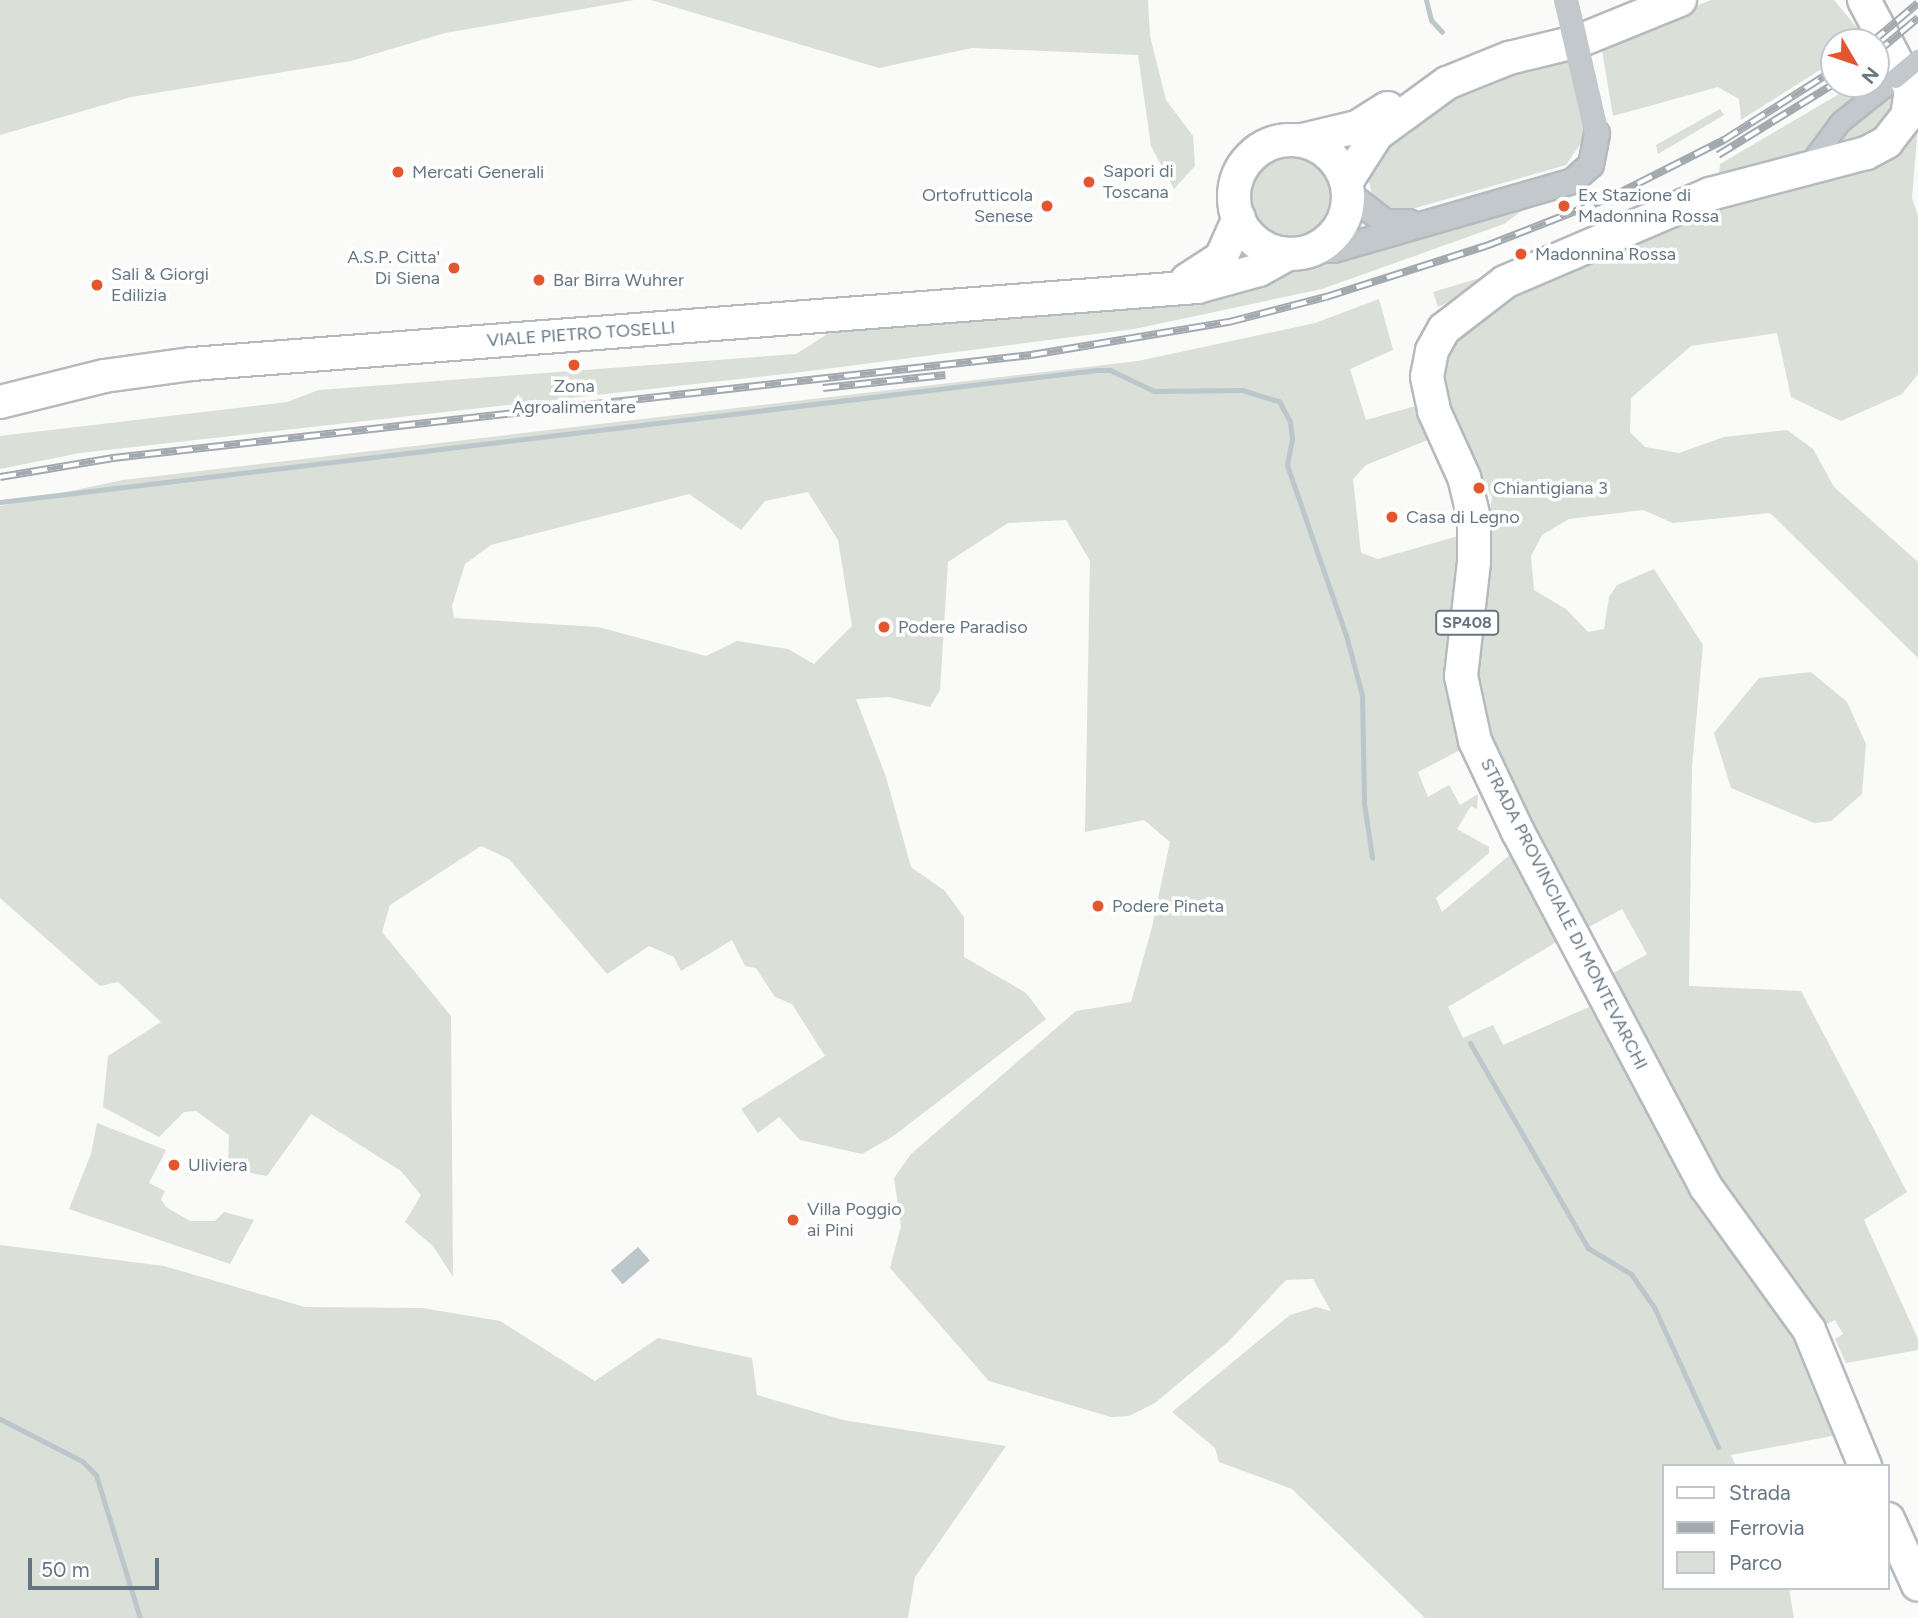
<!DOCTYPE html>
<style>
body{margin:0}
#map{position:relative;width:1918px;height:1618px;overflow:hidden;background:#fafaf8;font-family:Figtree,sans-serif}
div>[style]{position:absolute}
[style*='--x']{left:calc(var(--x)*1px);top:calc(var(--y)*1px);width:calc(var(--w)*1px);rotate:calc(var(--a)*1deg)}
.green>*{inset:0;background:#dadfd7}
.round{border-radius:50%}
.water>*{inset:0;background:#bbc7cb;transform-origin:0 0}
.stream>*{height:5px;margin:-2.5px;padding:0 2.5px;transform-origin:2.5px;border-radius:2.5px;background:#bbc7cb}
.roads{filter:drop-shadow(2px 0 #b5babe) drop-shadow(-2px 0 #b5babe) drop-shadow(0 2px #b5babe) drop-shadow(0 -2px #b5babe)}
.minor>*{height:19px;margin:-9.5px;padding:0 9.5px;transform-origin:9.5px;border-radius:9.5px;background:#c3c8cc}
.tertiary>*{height:24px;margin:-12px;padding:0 12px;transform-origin:12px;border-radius:12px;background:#c3c8cc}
.primary>*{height:32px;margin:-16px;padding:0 16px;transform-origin:16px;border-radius:16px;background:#fff}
.primary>.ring{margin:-16px;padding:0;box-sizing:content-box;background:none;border:32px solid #fff;border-radius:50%}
.rail>*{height:8px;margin-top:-4px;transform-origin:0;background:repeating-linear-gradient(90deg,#fff 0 16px,#a2aab0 0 32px);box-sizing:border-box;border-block:2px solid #a2aab0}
.minor-bridge>*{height:19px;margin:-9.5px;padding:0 9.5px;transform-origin:9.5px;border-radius:9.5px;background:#c3c8cc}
.tertiary-bridge>*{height:24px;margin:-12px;padding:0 12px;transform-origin:12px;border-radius:12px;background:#c3c8cc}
.dots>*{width:19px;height:19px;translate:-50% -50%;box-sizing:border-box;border:4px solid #fff;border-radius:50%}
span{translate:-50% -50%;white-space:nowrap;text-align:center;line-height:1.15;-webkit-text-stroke:7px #fff;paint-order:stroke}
.shield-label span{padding:2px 5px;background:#fff;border:2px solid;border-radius:5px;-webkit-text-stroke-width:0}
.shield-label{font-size:16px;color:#657683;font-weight:700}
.poi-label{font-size:18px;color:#657683}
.left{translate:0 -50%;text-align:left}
.right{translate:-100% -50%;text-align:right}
.street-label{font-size:18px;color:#657683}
.legend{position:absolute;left:1662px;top:1464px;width:228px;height:126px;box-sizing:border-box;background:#fff;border:2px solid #c1c8cd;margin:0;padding:9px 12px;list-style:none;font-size:21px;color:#657683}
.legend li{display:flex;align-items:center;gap:14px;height:35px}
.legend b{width:35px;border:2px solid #c1c8cd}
.north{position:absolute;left:1820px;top:28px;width:70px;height:70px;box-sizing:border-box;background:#fff;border:2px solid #c1c8cd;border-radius:50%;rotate:129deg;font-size:19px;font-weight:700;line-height:28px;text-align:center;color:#657683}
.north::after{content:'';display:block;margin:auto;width:24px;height:32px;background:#e4572e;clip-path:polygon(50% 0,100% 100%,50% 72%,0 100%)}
.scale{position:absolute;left:28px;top:1558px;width:131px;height:32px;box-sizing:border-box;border:4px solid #657683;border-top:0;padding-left:9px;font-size:21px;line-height:24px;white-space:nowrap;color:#657683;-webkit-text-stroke:5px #fff;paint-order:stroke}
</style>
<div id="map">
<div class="green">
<i style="clip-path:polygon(0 0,634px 0,445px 33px,351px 61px,131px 97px,0 135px)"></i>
<i style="clip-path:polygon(651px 0,1148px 0,1150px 36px,1166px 100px,1193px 136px,1195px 166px,1174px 189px,1151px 146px,1138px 55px,972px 48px,879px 68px)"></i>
<i style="clip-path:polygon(1711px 0,1834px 0,1864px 36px,1857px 42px,1834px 42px,1834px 61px,1741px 120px,1739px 99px,1718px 87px,1613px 116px,1601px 44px)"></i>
<i style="clip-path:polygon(1569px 55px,1588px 133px,1566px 165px,1412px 209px,1389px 209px,1372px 195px,1369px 182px,1375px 154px,1455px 90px)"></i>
<i style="clip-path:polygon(1885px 64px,1893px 73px,1809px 155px,1719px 175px,1720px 164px,1856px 84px,1876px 84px,1876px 70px)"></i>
<i style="clip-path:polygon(1898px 83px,1902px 99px,1871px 142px,1824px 146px)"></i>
<i style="clip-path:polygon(1720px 109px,1724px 115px,1658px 154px,1656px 145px)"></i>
<i style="clip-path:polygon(1918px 125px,1912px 198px,1918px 216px,1918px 374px,1902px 394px,1841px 421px,1791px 397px,1777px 333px,1691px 346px,1631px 398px,1630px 432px,1645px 447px,1679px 453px,1724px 437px,1787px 430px,1813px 449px,1834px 487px,1918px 562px,1918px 658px,1770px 513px,1673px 523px,1643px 510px,1569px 519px,1542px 535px,1531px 556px,1534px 590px,1566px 609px,1588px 632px,1604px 629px,1609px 597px,1617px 585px,1654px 569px,1703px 645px,1692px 767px,1689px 986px,1801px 991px,1907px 1192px,1864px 1220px,1918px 1339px,1918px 1350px,1846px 1363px,1835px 1339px,1843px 1334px,1835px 1320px,1827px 1324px,1741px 1216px,1658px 1072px,1612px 974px,1647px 954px,1622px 909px,1587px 928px,1520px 809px,1480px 714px,1473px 673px,1492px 497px,1449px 417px,1441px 373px,1453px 339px,1488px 306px,1712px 207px,1870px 169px,1894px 158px)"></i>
<i class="round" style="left:1244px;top:150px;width:94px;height:94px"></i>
<i style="clip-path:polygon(1531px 204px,1504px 224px,1322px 289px,1134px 329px,794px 373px,80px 453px,0 469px,0 436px,287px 402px,319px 390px,796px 354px,829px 333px,1197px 297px,1443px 232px)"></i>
<i style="clip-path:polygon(1493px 274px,1493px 279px,1438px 307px,1433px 292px)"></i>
<i style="clip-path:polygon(evenodd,1379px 299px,1393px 350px,1350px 369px,1366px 420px,1419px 405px,1430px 439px,1366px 465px,1353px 479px,1361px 553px,1378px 559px,1458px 536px,1447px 685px,1464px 748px,1418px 772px,1428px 797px,1449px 785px,1460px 805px,1478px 794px,1477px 809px,1471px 806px,1457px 829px,1489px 847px,1489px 853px,1436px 898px,1442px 912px,1511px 854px,1558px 941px,1448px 1007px,1463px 1038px,1493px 1025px,1503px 1045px,1589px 1007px,1715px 1225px,1776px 1304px,1837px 1435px,1731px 1455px,1736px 1466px,1664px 1466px,1664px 1588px,1789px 1588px,1794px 1618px,1425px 1618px,1292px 1489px,1219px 1462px,1215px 1448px,1172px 1412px,1290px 1315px,1316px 1307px,1331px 1311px,1313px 1279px,1286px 1280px,1228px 1342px,1155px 1403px,1129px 1416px,1111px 1417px,989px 1381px,890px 1268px,901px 1226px,894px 1178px,911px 1154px,1076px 1011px,1131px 1002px,1152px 927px,1170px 842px,1144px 820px,1085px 832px,1090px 561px,1066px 520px,1008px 523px,948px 562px,940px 690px,930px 707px,889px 697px,856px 699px,886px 777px,911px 867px,945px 891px,964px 917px,964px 957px,1026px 993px,1046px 1019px,892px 1137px,862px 1154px,800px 1140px,779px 1117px,758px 1133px,741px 1109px,825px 1056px,792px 1004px,775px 997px,756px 968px,745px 966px,732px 940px,681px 971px,674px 957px,649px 946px,607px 974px,509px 859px,481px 846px,390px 905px,382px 932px,451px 1016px,453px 1277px,433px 1246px,405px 1222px,421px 1195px,401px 1171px,311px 1114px,267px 1176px,239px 1171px,228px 1164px,229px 1135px,196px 1111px,184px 1112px,159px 1137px,103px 1107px,108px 1056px,161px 1022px,118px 982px,100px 986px,0 898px,0 506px,123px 480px,1138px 361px,1315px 323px,1379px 299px,808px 492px,838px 540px,852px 626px,814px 664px,788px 649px,737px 641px,706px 656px,598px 627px,454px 618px,452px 606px,465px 564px,491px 545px,689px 494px,741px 530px,765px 501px,808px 492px)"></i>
<i style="clip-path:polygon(1811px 672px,1847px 702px,1866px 744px,1862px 794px,1831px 821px,1814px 823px,1731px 788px,1714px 733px,1759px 678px)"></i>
<i style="clip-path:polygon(97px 1123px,166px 1150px,149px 1183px,165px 1191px,161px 1199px,166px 1207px,190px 1221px,215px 1221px,224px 1212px,254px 1220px,230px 1264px,69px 1209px,91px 1154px)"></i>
<i style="clip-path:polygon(0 1245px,164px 1266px,305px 1307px,422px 1308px,500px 1321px,595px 1381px,658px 1338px,752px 1358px,757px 1395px,843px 1420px,1006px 1446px,915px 1577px,908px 1618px,0 1618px)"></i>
</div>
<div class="water">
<i style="left:638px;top:1247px;width:18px;height:36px;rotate:49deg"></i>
</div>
<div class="stream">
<i style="--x:1426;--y:0;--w:21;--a:76"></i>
<i style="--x:1431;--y:20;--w:16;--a:47"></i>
<i style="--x:0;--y:502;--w:1105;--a:-6.86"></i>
<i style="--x:1097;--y:370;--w:13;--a:0"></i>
<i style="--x:1110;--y:370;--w:49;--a:25.5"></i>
<i style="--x:1154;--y:391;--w:88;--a:-0.7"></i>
<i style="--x:1242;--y:390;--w:39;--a:17"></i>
<i style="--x:1279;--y:401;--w:24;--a:62"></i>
<i style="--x:1290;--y:422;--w:17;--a:83"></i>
<i style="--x:1292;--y:439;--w:26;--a:101"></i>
<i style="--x:1287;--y:465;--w:180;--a:70.9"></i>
<i style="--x:1346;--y:635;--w:62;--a:75.1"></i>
<i style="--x:1362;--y:695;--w:108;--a:88.9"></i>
<i style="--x:1364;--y:803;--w:55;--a:81.6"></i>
<i style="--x:1470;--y:1043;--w:237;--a:60.1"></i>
<i style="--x:1588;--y:1248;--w:50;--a:31.2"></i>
<i style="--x:1631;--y:1274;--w:40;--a:55.1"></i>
<i style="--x:1654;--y:1307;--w:154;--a:65.4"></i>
<i style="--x:0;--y:1419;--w:92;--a:27.1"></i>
<i style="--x:82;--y:1461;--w:20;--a:45"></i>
<i style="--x:96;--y:1475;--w:150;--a:72.9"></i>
</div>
<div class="roads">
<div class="minor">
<i style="--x:1806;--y:168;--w:57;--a:-53.5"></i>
<i style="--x:1840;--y:122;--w:70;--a:-38.7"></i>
</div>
<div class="tertiary">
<i style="--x:1349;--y:194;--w:46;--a:37.9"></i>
<i style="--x:1385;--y:222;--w:24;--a:0"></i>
<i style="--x:1315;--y:249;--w:19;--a:3"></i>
<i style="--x:1334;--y:250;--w:249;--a:-16.1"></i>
<i style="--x:1573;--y:181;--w:24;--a:-42"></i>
<i style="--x:1591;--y:165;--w:32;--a:-79"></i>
</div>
<div class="primary">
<i style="--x:1864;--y:0;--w:101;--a:62.2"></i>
<i style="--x:1911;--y:89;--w:27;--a:98"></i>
<i style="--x:1907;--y:116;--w:33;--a:128"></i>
<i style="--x:1887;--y:142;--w:24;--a:152"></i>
<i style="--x:1866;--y:153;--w:161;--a:165.3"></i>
<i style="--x:1710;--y:194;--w:223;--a:156.8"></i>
<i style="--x:1505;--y:282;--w:77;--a:142.4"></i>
<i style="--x:1444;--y:329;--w:25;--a:119"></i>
<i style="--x:1432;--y:351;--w:26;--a:101"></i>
<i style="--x:1427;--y:377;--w:35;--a:78"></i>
<i style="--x:1434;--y:411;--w:72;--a:65.6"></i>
<i style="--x:1464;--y:477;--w:42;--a:76.3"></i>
<i style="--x:1474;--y:518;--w:44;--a:90"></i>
<i style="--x:1474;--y:562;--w:115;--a:96.5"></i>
<i style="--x:1461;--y:676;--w:66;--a:77.8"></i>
<i style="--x:1475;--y:741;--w:101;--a:64.7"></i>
<i style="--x:1518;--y:832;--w:402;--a:62.1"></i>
<i style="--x:1706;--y:1187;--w:176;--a:54.2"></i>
<i style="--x:1809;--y:1330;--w:147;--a:67.6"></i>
<i class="ring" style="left:1234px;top:140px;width:82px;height:82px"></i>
<i style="--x:1302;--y:140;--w:57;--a:-13.3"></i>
<i style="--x:1357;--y:127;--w:36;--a:-32"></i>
<i style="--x:1347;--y:181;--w:56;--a:-57.4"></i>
<i style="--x:1377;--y:134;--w:87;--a:-36.1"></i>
<i style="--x:1447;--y:83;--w:67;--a:-22"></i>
<i style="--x:1509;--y:58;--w:72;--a:-13.7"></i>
<i style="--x:1579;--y:41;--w:109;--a:-22.1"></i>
<i style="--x:1187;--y:280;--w:40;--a:-32.9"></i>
<i style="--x:1221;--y:258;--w:44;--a:-65.8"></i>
<i style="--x:0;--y:402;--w:107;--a:-14"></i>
<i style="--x:104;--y:376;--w:89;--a:-7.8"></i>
<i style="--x:192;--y:364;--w:1008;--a:-4.38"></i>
<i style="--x:1197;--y:287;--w:64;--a:-15.3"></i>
<i style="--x:1259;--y:270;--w:31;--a:-29"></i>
<i style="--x:1888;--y:1519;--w:72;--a:65.6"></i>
</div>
</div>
<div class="rail">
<i style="--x:1872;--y:42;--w:60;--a:-40.3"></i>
<i style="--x:1876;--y:53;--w:55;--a:-39.8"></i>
<i style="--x:1718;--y:155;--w:136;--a:-31.5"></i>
<i style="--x:823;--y:388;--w:123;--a:-6.1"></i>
<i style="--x:0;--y:477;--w:115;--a:-9.5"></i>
<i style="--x:113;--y:458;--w:924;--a:-6.4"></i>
<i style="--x:1031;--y:355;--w:201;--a:-9.5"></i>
<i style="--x:1229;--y:322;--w:100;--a:-14.5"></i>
<i style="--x:1326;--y:297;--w:168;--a:-17.7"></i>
<i style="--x:1486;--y:246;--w:132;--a:-21.3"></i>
<i style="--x:1609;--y:198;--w:129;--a:-26.8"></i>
<i style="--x:1724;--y:140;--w:130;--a:-32.5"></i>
</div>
<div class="minor-bridge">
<i style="--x:1895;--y:78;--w:30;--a:-40"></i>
</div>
<div class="tertiary-bridge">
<i style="--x:1566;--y:0;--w:138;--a:77"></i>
</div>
<div class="dots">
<i style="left:398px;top:172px;background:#e4572e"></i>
<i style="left:1089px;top:182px;background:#e4572e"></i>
<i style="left:1047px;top:206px;background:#e4572e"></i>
<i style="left:1564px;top:206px;background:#e4572e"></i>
<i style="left:1521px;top:254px;background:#e4572e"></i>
<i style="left:454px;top:268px;background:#e4572e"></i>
<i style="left:539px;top:280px;background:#e4572e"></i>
<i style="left:97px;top:285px;background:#e4572e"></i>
<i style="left:574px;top:365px;background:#e4572e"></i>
<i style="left:1479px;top:488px;background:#e4572e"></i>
<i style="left:1392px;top:517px;background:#e4572e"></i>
<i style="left:884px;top:627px;background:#e4572e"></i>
<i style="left:1098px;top:906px;background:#e4572e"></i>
<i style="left:174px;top:1165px;background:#e4572e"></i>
<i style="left:793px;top:1220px;background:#e4572e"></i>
</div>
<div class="shield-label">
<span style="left:1467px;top:623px">SP408</span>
</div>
<div class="poi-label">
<span class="left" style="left:412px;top:172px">Mercati Generali</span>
<span class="left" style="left:1103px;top:182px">Sapori di<br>Toscana</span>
<span class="right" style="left:1033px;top:206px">Ortofrutticola<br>Senese</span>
<span class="left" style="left:1578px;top:206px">Ex Stazione di<br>Madonnina Rossa</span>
<span class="left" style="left:1535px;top:254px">Madonnina Rossa</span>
<span class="right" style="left:440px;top:268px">A.S.P. Citta'<br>Di Siena</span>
<span class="left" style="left:111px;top:285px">Sali &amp; Giorgi<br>Edilizia</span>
<span class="left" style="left:553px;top:280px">Bar Birra Wuhrer</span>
<span style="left:574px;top:397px">Zona<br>Agroalimentare</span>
<span class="left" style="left:1493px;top:488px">Chiantigiana 3</span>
<span class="left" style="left:1406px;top:517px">Casa di Legno</span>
<span class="left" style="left:898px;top:627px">Podere Paradiso</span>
<span class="left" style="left:1112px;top:906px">Podere Pineta</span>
<span class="left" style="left:188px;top:1165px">Uliviera</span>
<span class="left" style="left:807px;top:1220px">Villa Poggio<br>ai Pini</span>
</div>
<div class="street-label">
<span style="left:581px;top:334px;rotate:-4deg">VIALE PIETRO TOSELLI</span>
<span style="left:1564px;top:914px;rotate:63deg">STRADA PROVINCIALE DI MONTEVARCHI</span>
</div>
<ul class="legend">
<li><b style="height:9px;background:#fff"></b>Strada</li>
<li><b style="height:9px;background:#a2aab0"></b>Ferrovia</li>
<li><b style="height:19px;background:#dadfd7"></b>Parco</li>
</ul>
<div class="north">N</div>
<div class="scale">50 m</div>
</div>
